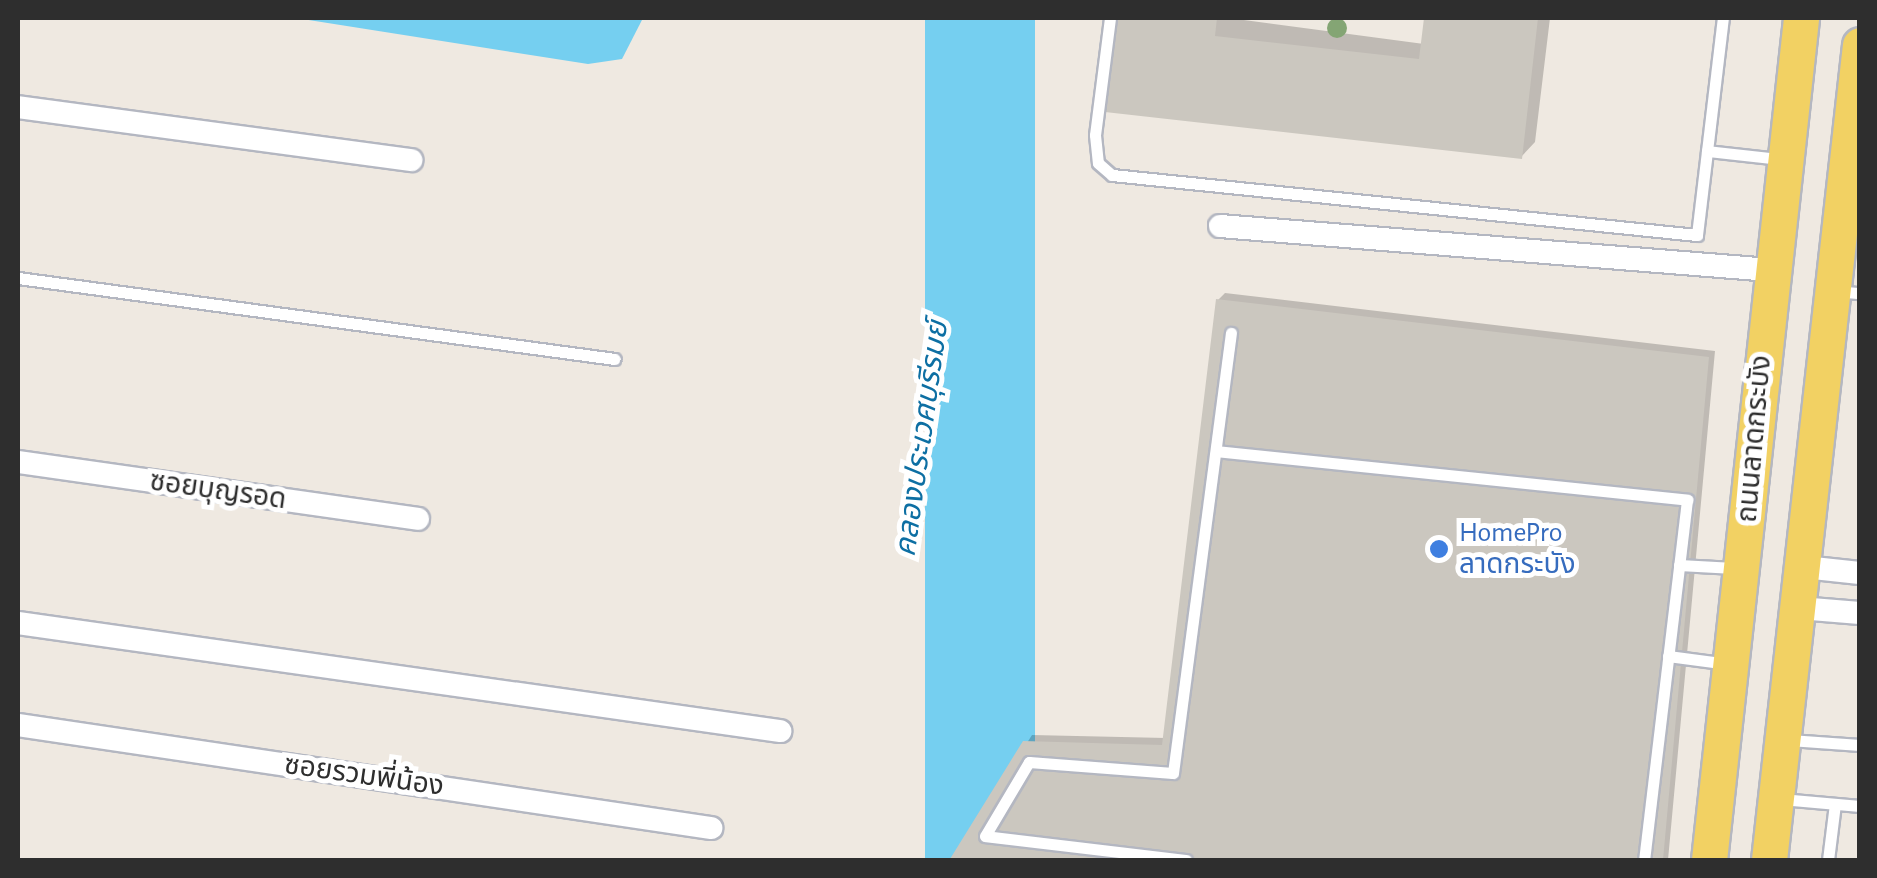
<!DOCTYPE html>
<meta charset="utf-8">
<style>
body{margin:0}
#map{position:relative;width:1877px;height:878px;overflow:hidden;background:#efe9e1;font-family:"Alegreya Sans","Noto Sans Thai",sans-serif}
div>[style]{position:absolute}
[style*='--x']{left:calc(var(--x)*1px);top:calc(var(--y)*1px);width:calc(var(--w)*1px);rotate:calc(var(--a)*1deg)}
.water>*{inset:0;background:#75cff0;transform-origin:0 0}
.shadow>*{inset:0;background:#0003}
.building>*{inset:0;background:#cbc7bf}
.roads{filter:drop-shadow(2px 0 #b4b7c1) drop-shadow(-2px 0 #b4b7c1) drop-shadow(0 2px #b4b7c1) drop-shadow(0 -2px #b4b7c1)}
.lane>*{height:11px;margin:-5.5px;padding:0 5.5px;transform-origin:5.5px;border-radius:5.5px;background:#fff}
.street>*{height:22px;margin:-11px;padding:0 11px;transform-origin:11px;border-radius:11px;background:#fff}
.primary>*{height:35px;margin:-17.5px;padding:0 17.5px;transform-origin:17.5px;border-radius:17.5px;background:#f2d163}
.trees>*{width:20px;height:20px;margin:-10px;border-radius:50%;background:#84a574}
.dots>*{width:28px;height:28px;translate:-50% -50%;box-sizing:border-box;border:5px solid #fff;border-radius:50%}
span{translate:-50% -50%;white-space:nowrap;text-align:center;line-height:1.15;-webkit-text-stroke:10px #fff;paint-order:stroke}
.street-label{font-size:28px;color:#2e2e2e}
.shop-label{font-size:28px;color:#366cbe}
.left{translate:0 -50%;text-align:left}
.water-label{font-size:30px;color:#0d6fa3;font-style:italic}
.frame{position:absolute;inset:0;border:20px solid #2e2e2e;pointer-events:none}
</style>
<div id="map">
<div class="water">
<i style="clip-path:polygon(296px 18px,643px 18px,622px 59px,588px 64px)"></i>
<i style="left:925px;top:18px;width:110px;height:853px"></i>
</div>
<div class="shadow">
<i style="clip-path:polygon(1119px 18px,1229px 18px,1424px 44px,1427px 18px,1550px 18px,1535px 142px,1521px 157px,1108px 110px)"></i>
<i style="clip-path:polygon(1225px 293px,1715px 351px,1668px 860px,954px 857px,1032px 735px,1166px 738px,1218px 300px)"></i>
</div>
<div class="building">
<i style="clip-path:polygon(1116px 18px,1217px 18px,1215px 36px,1419px 59px,1424px 18px,1538px 18px,1522px 159px,1105px 112px)"></i>
<i style="clip-path:polygon(1216px 299px,1709px 357px,1663px 860px,950px 859px,1023px 741px,1162px 745px)"></i>
</div>
<div class="roads">
<div class="lane">
<i style="--x:1110;--y:18;--w:118;--a:97.3"></i>
<i style="--x:1095;--y:135;--w:28;--a:84"></i>
<i style="--x:1098;--y:163;--w:18;--a:41"></i>
<i style="--x:1112;--y:175;--w:588;--a:5.86"></i>
<i style="--x:1697;--y:235;--w:219;--a:-83.2"></i>
<i style="--x:1707;--y:151;--w:73;--a:6.3"></i>
<i style="--x:18;--y:278;--w:602;--a:7.73"></i>
<i style="--x:1835;--y:291;--w:25;--a:5"></i>
<i style="--x:1216;--y:451;--w:474;--a:5.9"></i>
<i style="--x:1687;--y:500;--w:363;--a:96.8"></i>
<i style="--x:1679;--y:565;--w:55;--a:3.1"></i>
<i style="--x:1668;--y:656;--w:61;--a:7.6"></i>
<i style="--x:1789;--y:740;--w:71;--a:4"></i>
<i style="--x:1781;--y:799;--w:79;--a:5.1"></i>
<i style="--x:1186;--y:860;--w:202;--a:-173.2"></i>
<i style="--x:985;--y:836;--w:86;--a:-59.3"></i>
<i style="--x:1029;--y:762;--w:144;--a:4.4"></i>
<i style="--x:1173;--y:773;--w:444;--a:-82.5"></i>
<i style="--x:1828;--y:860;--w:56;--a:-82.9"></i>
</div>
<div class="street">
<i style="--x:18;--y:107;--w:397;--a:7.7"></i>
<i style="--x:1220;--y:226;--w:553;--a:4.57"></i>
<i style="--x:18;--y:462;--w:404;--a:8.1"></i>
<i style="--x:1804;--y:567;--w:56;--a:6.1"></i>
<i style="--x:1799;--y:608;--w:61;--a:4.7"></i>
<i style="--x:18;--y:623;--w:770;--a:8.07"></i>
<i style="--x:18;--y:725;--w:701;--a:8.45"></i>
</div>
<div class="primary">
<i style="--x:1709;--y:860;--w:847;--a:-83.76"></i>
<i style="--x:1769;--y:860;--w:820;--a:-83.63"></i>
</div>
</div>
<div class="trees">
<i style="left:1337px;top:28px"></i>
</div>
<div class="dots">
<i style="left:1439px;top:549px;background:#3f7fe0"></i>
</div>
<div class="street-label">
<span style="left:1755px;top:439px;rotate:-85deg">ถนนลาดกระบัง</span>
<span style="left:218px;top:491px;rotate:8deg">ซอยบุญรอด</span>
<span style="left:364px;top:776px;rotate:8deg">ซอยรวมพี่น้อง</span>
</div>
<div class="shop-label">
<span class="left" style="left:1459px;top:549px">HomePro<br>ลาดกระบัง</span>
</div>
<div class="water-label">
<span style="left:922px;top:439px;rotate:-82deg">คลองประเวศบุรีรมย์</span>
</div>
<div class="frame"></div>
</div>
